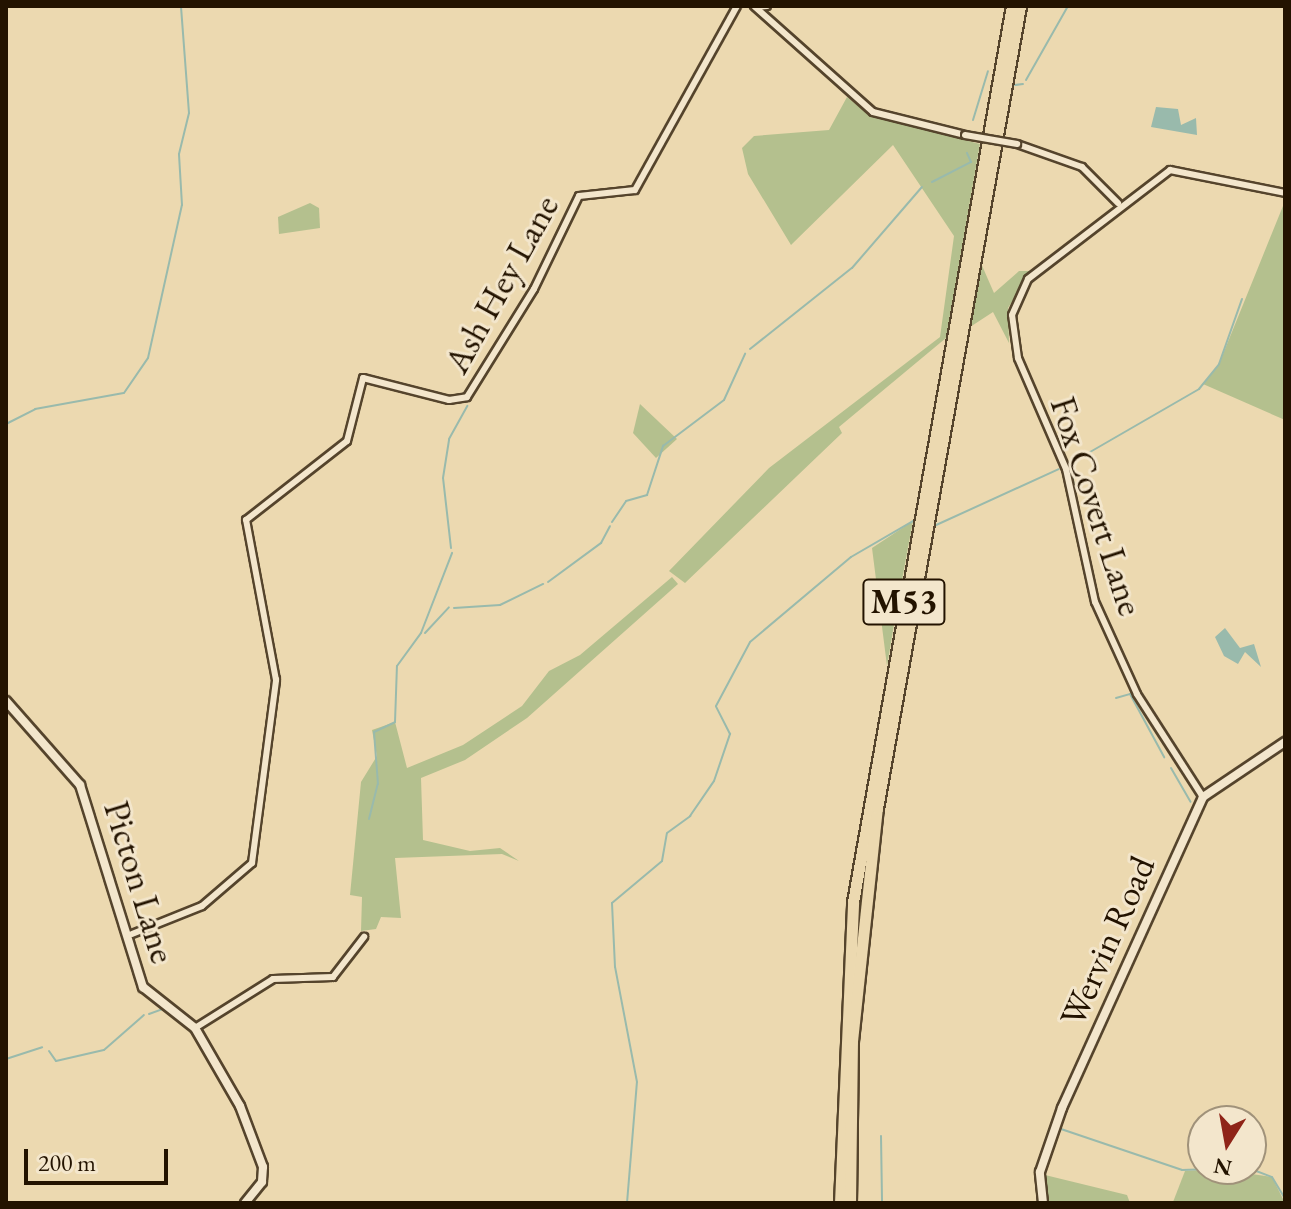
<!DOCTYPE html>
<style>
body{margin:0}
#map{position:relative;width:1291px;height:1209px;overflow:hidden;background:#ecd9b0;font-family:"EB Garamond",serif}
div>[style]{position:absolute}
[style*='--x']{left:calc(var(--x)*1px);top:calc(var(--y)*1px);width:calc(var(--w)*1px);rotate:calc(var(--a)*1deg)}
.green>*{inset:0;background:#b4c08e}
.water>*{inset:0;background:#99baac}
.stream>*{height:2px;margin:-1px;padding:0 1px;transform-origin:1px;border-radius:1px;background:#99baac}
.roads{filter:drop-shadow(2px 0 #55442c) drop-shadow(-2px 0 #55442c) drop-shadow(0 2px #55442c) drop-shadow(0 -2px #55442c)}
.street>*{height:6px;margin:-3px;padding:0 3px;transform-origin:3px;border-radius:3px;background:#f3e6cc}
.secondary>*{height:8px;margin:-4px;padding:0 4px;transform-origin:4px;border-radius:4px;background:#f3e6cc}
.highway>*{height:11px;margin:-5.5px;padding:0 5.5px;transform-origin:5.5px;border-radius:5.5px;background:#ecd9b0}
.bridges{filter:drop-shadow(2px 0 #55442c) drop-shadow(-2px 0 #55442c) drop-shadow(0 2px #55442c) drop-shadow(0 -2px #55442c)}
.street-bridge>*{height:6px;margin:-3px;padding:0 3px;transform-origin:3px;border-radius:3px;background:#f3e6cc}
span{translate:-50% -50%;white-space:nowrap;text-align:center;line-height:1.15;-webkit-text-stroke:6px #f3e6cc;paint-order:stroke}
.shield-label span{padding:2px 6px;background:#f3e6cc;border:2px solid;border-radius:6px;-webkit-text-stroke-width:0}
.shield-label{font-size:34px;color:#231300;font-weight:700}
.street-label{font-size:36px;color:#231300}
.frame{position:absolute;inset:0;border:8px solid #231300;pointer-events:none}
.north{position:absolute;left:1187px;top:1105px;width:80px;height:80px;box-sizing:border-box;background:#f3e6cc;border:2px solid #a0927a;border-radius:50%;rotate:191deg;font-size:22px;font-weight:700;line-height:32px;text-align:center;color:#231300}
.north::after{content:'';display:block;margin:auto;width:28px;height:36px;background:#8f2418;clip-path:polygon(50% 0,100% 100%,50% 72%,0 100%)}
.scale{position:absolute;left:24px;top:1149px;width:144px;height:36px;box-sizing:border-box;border:4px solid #231300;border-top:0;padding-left:10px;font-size:24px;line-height:28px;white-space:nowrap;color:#231300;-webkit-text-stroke:6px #f3e6cc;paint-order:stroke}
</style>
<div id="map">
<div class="green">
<i style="clip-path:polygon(847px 97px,869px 115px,980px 144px,946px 338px,839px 427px,842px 433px,685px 583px,669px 571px,769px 468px,940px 337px,954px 236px,893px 145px,791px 245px,748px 174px,742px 148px,754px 136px,829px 130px)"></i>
<i style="clip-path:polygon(1285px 201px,1285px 420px,1203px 384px,1219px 364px)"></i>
<i style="clip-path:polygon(310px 203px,319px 208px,320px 228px,279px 234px,278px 217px)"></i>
<i style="clip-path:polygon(980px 261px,994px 293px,1019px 271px,1031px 271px,1008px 308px,1009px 343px,993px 312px,967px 329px)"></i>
<i style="clip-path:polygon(640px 404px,677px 439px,656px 458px,633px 433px)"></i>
<i style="clip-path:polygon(913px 521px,897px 607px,887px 666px,872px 548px)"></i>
<i style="clip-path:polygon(672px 577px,678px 584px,527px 718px,465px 760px,421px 778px,423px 840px,470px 851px,500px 848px,519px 861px,502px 854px,395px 858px,401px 918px,381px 917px,376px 929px,361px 931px,362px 897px,350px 895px,361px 782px,377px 756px,372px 730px,395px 722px,407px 768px,463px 745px,522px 706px,549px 671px,580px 655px)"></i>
<i style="clip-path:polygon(1218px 1169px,1272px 1177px,1285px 1203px,1173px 1202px,1185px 1171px)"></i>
<i style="clip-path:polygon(1045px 1175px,1127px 1195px,1130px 1203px,1046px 1203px)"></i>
</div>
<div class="water">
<i style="clip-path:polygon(1156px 107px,1178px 109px,1181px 125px,1196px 118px,1197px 135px,1151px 127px)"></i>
<i style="clip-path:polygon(1225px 628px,1240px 648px,1254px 644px,1261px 667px,1245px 652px,1238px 664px,1224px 656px,1215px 637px)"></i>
</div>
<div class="stream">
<i style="--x:1026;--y:80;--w:85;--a:-60.4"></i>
<i style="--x:1015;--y:85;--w:8;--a:-7"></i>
<i style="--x:973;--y:120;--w:51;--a:-73"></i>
<i style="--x:932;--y:182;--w:44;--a:-27.1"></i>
<i style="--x:971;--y:162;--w:10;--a:-114"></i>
<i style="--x:750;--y:349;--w:130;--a:-38.5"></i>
<i style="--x:852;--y:268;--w:107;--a:-49.2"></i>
<i style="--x:6;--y:424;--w:33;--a:-27"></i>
<i style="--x:35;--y:409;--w:90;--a:-10.2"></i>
<i style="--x:124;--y:393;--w:42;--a:-55.6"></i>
<i style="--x:148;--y:358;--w:157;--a:-77.5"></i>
<i style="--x:182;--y:205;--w:51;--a:-93.4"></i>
<i style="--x:179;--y:154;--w:42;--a:-76.3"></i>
<i style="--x:189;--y:113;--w:107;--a:-94.3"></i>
<i style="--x:1076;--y:503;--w:40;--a:-97.1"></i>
<i style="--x:1071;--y:463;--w:148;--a:-30"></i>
<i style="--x:1199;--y:389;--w:32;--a:-51"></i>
<i style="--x:1219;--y:364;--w:69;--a:-70.5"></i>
<i style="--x:612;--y:522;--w:25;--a:-56"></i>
<i style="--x:626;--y:501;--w:22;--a:-16"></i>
<i style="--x:647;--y:495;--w:52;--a:-71.9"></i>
<i style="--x:663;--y:446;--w:76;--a:-37"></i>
<i style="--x:724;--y:400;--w:51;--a:-65.5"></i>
<i style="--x:934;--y:526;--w:137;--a:-24.5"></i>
<i style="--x:451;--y:548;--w:70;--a:-96.5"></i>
<i style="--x:443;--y:478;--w:39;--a:-81"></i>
<i style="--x:449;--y:439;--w:38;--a:-61"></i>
<i style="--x:548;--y:582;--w:66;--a:-36.3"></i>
<i style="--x:601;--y:543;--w:19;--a:-62"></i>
<i style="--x:454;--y:608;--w:46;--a:-3.7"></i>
<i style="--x:500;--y:605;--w:48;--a:-26"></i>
<i style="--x:425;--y:633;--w:35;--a:-47"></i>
<i style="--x:1116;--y:698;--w:15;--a:-16"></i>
<i style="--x:1130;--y:694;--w:72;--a:61.6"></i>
<i style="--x:1171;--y:768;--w:39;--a:60"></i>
<i style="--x:369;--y:819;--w:36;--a:-76"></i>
<i style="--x:378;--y:784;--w:52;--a:-94.4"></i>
<i style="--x:374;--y:732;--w:23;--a:-25"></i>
<i style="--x:395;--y:722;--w:56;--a:-88"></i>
<i style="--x:397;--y:666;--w:41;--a:-54"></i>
<i style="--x:421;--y:633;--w:86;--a:-68.8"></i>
<i style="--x:149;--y:1014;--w:15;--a:-20"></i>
<i style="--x:49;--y:1051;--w:12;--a:55"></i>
<i style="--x:56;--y:1061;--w:49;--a:-12.9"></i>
<i style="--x:104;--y:1050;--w:53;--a:-41.2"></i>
<i style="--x:6;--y:1059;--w:38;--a:-18"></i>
<i style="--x:1061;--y:1129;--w:128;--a:18.7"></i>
<i style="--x:1182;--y:1170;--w:36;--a:-2"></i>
<i style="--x:881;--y:1136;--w:67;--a:89.1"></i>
<i style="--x:1251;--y:1169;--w:22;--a:21"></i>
<i style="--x:1272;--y:1177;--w:26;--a:59"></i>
<i style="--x:627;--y:1203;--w:121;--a:-85.3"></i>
<i style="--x:637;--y:1082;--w:117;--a:-100.8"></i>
<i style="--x:615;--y:967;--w:64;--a:-92.7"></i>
<i style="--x:612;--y:903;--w:65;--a:-40"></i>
<i style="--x:662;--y:861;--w:28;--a:-80"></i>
<i style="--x:667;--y:833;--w:29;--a:-36"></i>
<i style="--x:690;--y:816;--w:42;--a:-55.6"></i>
<i style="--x:714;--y:781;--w:50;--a:-71.2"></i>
<i style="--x:730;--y:734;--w:31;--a:-117"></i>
<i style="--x:716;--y:706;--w:72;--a:-62"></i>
<i style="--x:750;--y:642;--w:132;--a:-40.1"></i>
<i style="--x:851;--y:557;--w:72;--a:-30.1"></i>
</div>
<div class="roads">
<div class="street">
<i style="--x:754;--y:6;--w:159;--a:41.7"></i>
<i style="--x:873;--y:112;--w:95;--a:14"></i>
<i style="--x:756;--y:7;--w:11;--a:-5"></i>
<i style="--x:1017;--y:144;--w:69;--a:19.5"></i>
<i style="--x:1082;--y:167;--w:51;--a:45"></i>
<i style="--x:1203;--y:797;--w:122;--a:-122.7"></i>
<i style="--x:1137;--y:694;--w:101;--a:-114.5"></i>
<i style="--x:1095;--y:602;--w:136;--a:-102.3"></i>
<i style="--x:1066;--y:469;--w:121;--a:-113.4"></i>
<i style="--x:1018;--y:358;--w:43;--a:-97.9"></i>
<i style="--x:1012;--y:315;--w:39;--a:-66"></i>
<i style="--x:1028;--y:279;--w:179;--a:-37.5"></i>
<i style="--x:1170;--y:170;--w:117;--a:11.3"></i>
<i style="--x:132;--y:934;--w:75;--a:-21.8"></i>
<i style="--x:202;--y:906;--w:66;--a:-40.7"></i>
<i style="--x:252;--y:863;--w:185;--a:-82.5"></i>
<i style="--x:276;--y:680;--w:163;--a:-100.6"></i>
<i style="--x:246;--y:520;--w:128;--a:-38"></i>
<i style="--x:347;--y:441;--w:65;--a:-75.7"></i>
<i style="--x:363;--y:378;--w:89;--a:14.3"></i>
<i style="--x:449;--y:400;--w:18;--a:-9"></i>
<i style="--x:467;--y:397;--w:127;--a:-58.2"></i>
<i style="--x:534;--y:289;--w:103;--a:-64.2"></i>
<i style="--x:579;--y:196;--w:56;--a:-6.1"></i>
<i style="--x:635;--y:190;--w:210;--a:-61"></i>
<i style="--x:195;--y:1028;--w:92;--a:-32.1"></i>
<i style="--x:273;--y:979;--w:60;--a:-1.9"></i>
<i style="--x:333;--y:977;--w:51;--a:-52.2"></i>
</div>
<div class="secondary">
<i style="--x:6;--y:701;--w:112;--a:48.6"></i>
<i style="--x:80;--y:785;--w:212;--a:72.7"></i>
<i style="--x:143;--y:987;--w:66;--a:38.3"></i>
<i style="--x:195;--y:1028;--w:90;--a:60"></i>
<i style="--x:240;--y:1106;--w:65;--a:69.3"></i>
<i style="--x:263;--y:1167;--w:15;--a:94"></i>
<i style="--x:262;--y:1182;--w:27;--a:129"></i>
<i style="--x:1043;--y:1203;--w:31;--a:-96"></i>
<i style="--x:1040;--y:1172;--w:68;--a:-71"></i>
<i style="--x:1062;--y:1108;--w:341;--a:-65.6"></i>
<i style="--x:1203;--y:797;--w:99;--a:-33.9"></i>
</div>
<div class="highway">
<i style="--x:840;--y:1203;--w:301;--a:-87.5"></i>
<i style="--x:853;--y:902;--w:910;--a:-79.94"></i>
<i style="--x:850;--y:1203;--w:162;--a:-89.3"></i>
<i style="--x:852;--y:1041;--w:234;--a:-83.9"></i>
<i style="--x:877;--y:808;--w:815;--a:-79.89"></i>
</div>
</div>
<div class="bridges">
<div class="street-bridge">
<i style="--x:965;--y:135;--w:53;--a:9.8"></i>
</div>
</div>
<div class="shield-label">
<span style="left:904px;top:602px">M53</span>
</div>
<div class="street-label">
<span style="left:501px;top:284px;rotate:-61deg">Ash Hey Lane</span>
<span style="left:1097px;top:506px;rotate:72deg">Fox Covert Lane</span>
<span style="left:140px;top:882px;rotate:73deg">Picton Lane</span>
<span style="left:1107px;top:941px;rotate:-66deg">Wervin Road</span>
</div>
<div class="frame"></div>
<div class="north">N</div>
<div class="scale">200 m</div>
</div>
